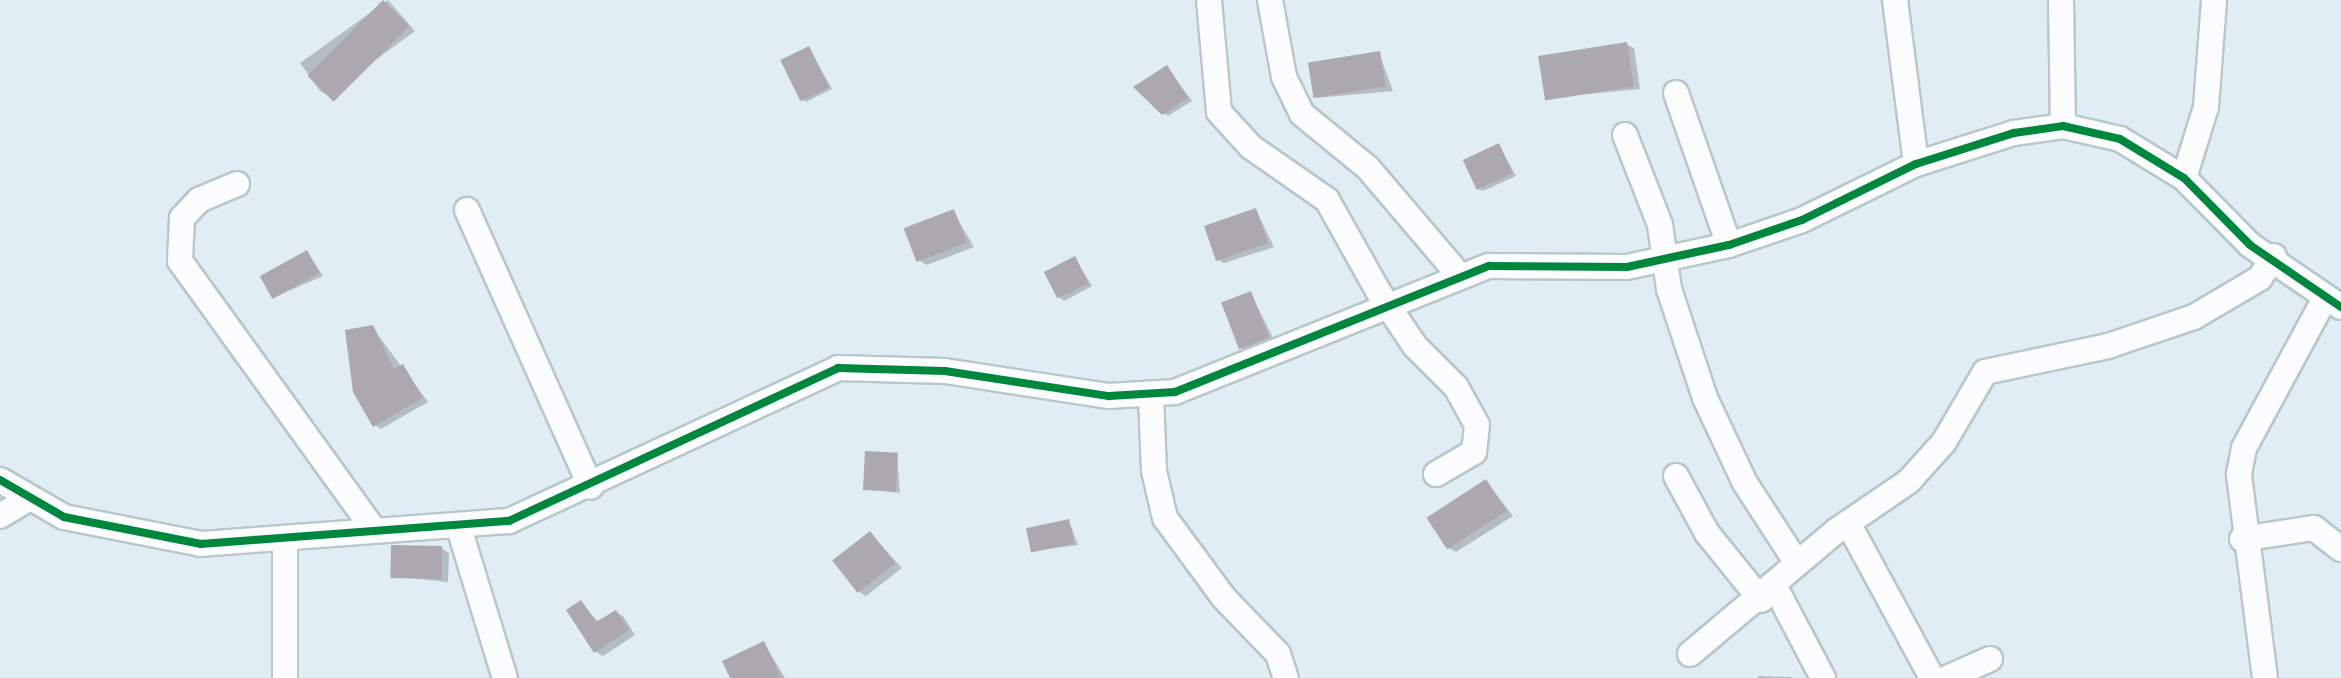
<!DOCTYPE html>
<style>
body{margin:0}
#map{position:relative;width:2341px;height:678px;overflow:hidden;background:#e1edf4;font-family:Georgia,serif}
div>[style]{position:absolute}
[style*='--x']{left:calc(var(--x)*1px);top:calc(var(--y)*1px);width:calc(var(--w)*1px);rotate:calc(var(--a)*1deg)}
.shadow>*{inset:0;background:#0003}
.building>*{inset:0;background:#ada8b0;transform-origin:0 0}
.roads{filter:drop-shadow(2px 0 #b9c6cc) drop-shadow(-2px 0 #b9c6cc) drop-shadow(0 2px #b9c6cc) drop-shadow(0 -2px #b9c6cc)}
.minor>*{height:24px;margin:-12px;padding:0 12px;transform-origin:12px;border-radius:12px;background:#fafcfd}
.cycleway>*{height:8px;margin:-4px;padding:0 4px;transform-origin:4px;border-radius:4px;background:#00873e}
span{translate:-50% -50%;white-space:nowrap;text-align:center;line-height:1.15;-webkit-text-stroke:8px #fff;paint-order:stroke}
</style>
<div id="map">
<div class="shadow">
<i style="clip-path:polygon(388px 0,415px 31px,328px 95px,320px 91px,300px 63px)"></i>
<i style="clip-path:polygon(1626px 44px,1634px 48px,1640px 89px,1546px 98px)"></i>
<i style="clip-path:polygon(809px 48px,832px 89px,806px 102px,802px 99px)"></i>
<i style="clip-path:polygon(1379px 53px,1393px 91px,1316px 98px)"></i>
<i style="clip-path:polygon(1167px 67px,1192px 101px,1168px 116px,1163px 113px)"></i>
<i style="clip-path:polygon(1499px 146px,1516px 176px,1483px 191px,1478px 189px)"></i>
<i style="clip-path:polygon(1256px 210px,1274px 247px,1224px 263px,1217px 259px)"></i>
<i style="clip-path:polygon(953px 211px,974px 247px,927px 265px,920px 261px)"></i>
<i style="clip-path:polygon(307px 252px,323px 276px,275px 297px)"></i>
<i style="clip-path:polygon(1075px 259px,1092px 286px,1064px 301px,1060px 298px)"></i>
<i style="clip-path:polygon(1251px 294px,1275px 342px,1248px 353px,1241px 349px)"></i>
<i style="clip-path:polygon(372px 327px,428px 402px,381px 429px,375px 425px)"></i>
<i style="clip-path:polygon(897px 455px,900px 493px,865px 489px)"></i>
<i style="clip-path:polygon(1486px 481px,1513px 516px,1456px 552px,1449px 548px)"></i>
<i style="clip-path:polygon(1069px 521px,1078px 545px,1033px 551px)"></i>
<i style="clip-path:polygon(870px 533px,902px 568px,866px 596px,859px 592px)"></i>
<i style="clip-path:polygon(441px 548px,449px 553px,448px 582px,390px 576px)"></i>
<i style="clip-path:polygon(581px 602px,599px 623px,616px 612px,623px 616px,635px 635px,603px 656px,596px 652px)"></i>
<i style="clip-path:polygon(764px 643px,785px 678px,732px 678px)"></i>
<i style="clip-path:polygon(1759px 676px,1791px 677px,1792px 678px,1757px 678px)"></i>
</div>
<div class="building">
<i style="left:383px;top:0;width:37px;height:107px;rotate:45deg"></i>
<i style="left:1627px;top:42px;width:45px;height:90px;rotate:81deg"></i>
<i style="left:809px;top:46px;width:46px;height:32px;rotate:64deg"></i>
<i style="left:1380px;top:51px;width:36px;height:73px;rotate:81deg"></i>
<i style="clip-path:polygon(1167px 65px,1188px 98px,1162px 115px,1133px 87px)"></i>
<i style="left:1499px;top:143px;width:33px;height:40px;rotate:65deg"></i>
<i style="left:1256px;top:208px;width:37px;height:55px;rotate:71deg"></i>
<i style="left:954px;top:209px;width:36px;height:54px;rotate:69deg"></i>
<i style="left:307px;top:250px;width:26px;height:54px;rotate:61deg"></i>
<i style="left:1075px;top:256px;width:30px;height:35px;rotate:63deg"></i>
<i style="left:1251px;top:291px;width:50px;height:32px;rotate:69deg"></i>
<i style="clip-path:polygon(373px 325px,394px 369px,403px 364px,423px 398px,373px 427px,353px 392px,345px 330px)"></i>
<i style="left:865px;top:451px;width:33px;height:39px;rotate:3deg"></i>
<i style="left:1486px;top:479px;width:38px;height:71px;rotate:57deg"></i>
<i style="left:1069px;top:519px;width:25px;height:44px;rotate:78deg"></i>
<i style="left:870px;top:531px;width:41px;height:48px;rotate:52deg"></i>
<i style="left:391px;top:545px;width:51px;height:33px;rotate:1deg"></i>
<i style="clip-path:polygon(581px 600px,596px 622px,616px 610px,629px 630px,594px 653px,566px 610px)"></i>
<i style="clip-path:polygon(764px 641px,781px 678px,730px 678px,722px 661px)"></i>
</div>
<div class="roads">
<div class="minor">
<i style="--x:1209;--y:0;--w:112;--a:84.9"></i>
<i style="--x:1219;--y:112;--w:47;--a:47.6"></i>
<i style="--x:1251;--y:147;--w:93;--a:34.9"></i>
<i style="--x:1327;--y:200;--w:104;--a:60.7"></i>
<i style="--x:1378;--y:291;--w:66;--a:56.1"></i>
<i style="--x:1415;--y:346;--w:58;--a:45"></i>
<i style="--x:1456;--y:387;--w:43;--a:61.1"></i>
<i style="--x:1477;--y:425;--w:27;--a:96"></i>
<i style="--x:1474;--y:452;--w:44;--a:149.9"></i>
<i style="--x:1270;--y:0;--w:78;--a:79.7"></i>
<i style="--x:1284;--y:77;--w:41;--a:64.1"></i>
<i style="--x:1302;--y:114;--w:85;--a:39.3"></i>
<i style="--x:1368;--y:168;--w:142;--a:49.6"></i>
<i style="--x:1895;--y:0;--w:165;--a:82.7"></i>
<i style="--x:2061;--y:0;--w:126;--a:89.1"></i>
<i style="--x:1676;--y:93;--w:161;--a:70.8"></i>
<i style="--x:1625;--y:135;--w:97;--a:68.7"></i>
<i style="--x:1660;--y:225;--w:65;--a:82"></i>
<i style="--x:1669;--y:289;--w:115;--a:71.7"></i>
<i style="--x:1705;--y:398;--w:94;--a:64.8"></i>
<i style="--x:1745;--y:483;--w:95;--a:57"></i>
<i style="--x:2184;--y:178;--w:74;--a:-72.8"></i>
<i style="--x:2206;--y:107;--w:107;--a:-85.7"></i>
<i style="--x:237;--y:184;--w:41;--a:157.2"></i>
<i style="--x:199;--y:200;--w:25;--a:133"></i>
<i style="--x:182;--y:218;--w:43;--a:92.7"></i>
<i style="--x:180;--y:261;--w:328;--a:54.2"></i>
<i style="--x:467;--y:210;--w:303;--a:65.9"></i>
<i style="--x:1151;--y:396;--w:75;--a:87.7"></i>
<i style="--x:1154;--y:471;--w:48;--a:76.8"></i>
<i style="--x:1165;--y:518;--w:99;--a:53.6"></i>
<i style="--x:1224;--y:598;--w:78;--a:46"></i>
<i style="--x:1278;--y:654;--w:25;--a:72"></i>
<i style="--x:1676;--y:476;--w:65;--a:61.5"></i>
<i style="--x:1707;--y:533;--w:86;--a:51.1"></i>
<i style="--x:0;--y:480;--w:74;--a:30"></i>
<i style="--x:64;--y:517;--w:140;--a:11.1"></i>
<i style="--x:201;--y:544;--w:309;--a:-4.3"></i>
<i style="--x:509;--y:521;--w:363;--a:-24.9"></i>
<i style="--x:838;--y:368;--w:107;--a:1.6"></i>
<i style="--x:945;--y:371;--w:166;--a:8.7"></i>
<i style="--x:1109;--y:396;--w:66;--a:-3.5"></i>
<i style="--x:1175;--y:392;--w:338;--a:-21.9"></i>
<i style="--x:1489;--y:266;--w:138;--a:0.4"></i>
<i style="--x:1627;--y:267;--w:104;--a:-12.2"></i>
<i style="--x:1729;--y:245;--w:77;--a:-18.9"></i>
<i style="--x:1802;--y:220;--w:127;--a:-26.2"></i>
<i style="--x:1916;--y:164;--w:103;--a:-17.6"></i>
<i style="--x:2014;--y:133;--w:49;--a:-8.1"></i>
<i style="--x:2063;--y:126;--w:58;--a:12.8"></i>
<i style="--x:2120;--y:139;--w:75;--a:31.4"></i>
<i style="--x:2184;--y:178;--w:94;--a:45.4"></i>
<i style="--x:2250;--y:245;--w:110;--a:34.3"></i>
<i style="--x:0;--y:516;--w:31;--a:-31"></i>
<i style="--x:1848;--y:523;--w:176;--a:61.5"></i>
<i style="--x:459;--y:528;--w:157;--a:73"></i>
<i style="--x:2242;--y:539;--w:73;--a:-8.7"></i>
<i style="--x:2314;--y:528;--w:34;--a:38"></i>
<i style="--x:285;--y:540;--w:138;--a:90"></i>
<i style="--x:1775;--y:587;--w:103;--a:62.2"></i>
<i style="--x:1690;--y:654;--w:191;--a:-40.1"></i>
<i style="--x:1836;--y:531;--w:88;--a:-34.4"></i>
<i style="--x:1909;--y:481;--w:52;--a:-48.1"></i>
<i style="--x:1944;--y:442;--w:81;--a:-59.6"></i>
<i style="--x:1985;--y:372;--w:126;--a:-11.9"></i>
<i style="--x:2108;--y:346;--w:91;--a:-18.6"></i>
<i style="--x:2194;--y:317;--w:77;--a:-30.6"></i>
<i style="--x:2260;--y:278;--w:26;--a:-58"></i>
<i style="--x:1947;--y:678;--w:47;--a:-23.8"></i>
<i style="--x:2265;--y:678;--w:206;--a:-97.3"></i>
<i style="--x:2239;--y:474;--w:26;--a:-79"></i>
<i style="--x:2244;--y:448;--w:170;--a:-61.6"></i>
</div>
</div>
<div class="cycleway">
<i style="--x:0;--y:480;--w:74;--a:30"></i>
<i style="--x:64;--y:517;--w:140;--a:11.1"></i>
<i style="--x:201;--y:544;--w:309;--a:-4.3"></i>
<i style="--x:509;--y:521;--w:363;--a:-24.9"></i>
<i style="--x:838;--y:368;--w:107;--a:1.6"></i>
<i style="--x:945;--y:371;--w:166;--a:8.7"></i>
<i style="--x:1109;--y:396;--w:66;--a:-3.5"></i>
<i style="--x:1175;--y:392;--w:338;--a:-21.9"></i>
<i style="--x:1489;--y:266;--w:138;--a:0.4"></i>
<i style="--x:1627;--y:267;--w:104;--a:-12.2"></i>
<i style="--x:1729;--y:245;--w:77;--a:-18.9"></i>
<i style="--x:1802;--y:220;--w:127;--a:-26.2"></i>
<i style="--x:1916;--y:164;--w:103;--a:-17.6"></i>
<i style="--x:2014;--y:133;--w:49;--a:-8.1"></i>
<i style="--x:2063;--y:126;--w:58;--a:12.8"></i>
<i style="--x:2120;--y:139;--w:75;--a:31.4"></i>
<i style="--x:2184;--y:178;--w:94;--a:45.4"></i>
<i style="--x:2250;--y:245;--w:110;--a:34.3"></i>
</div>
</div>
